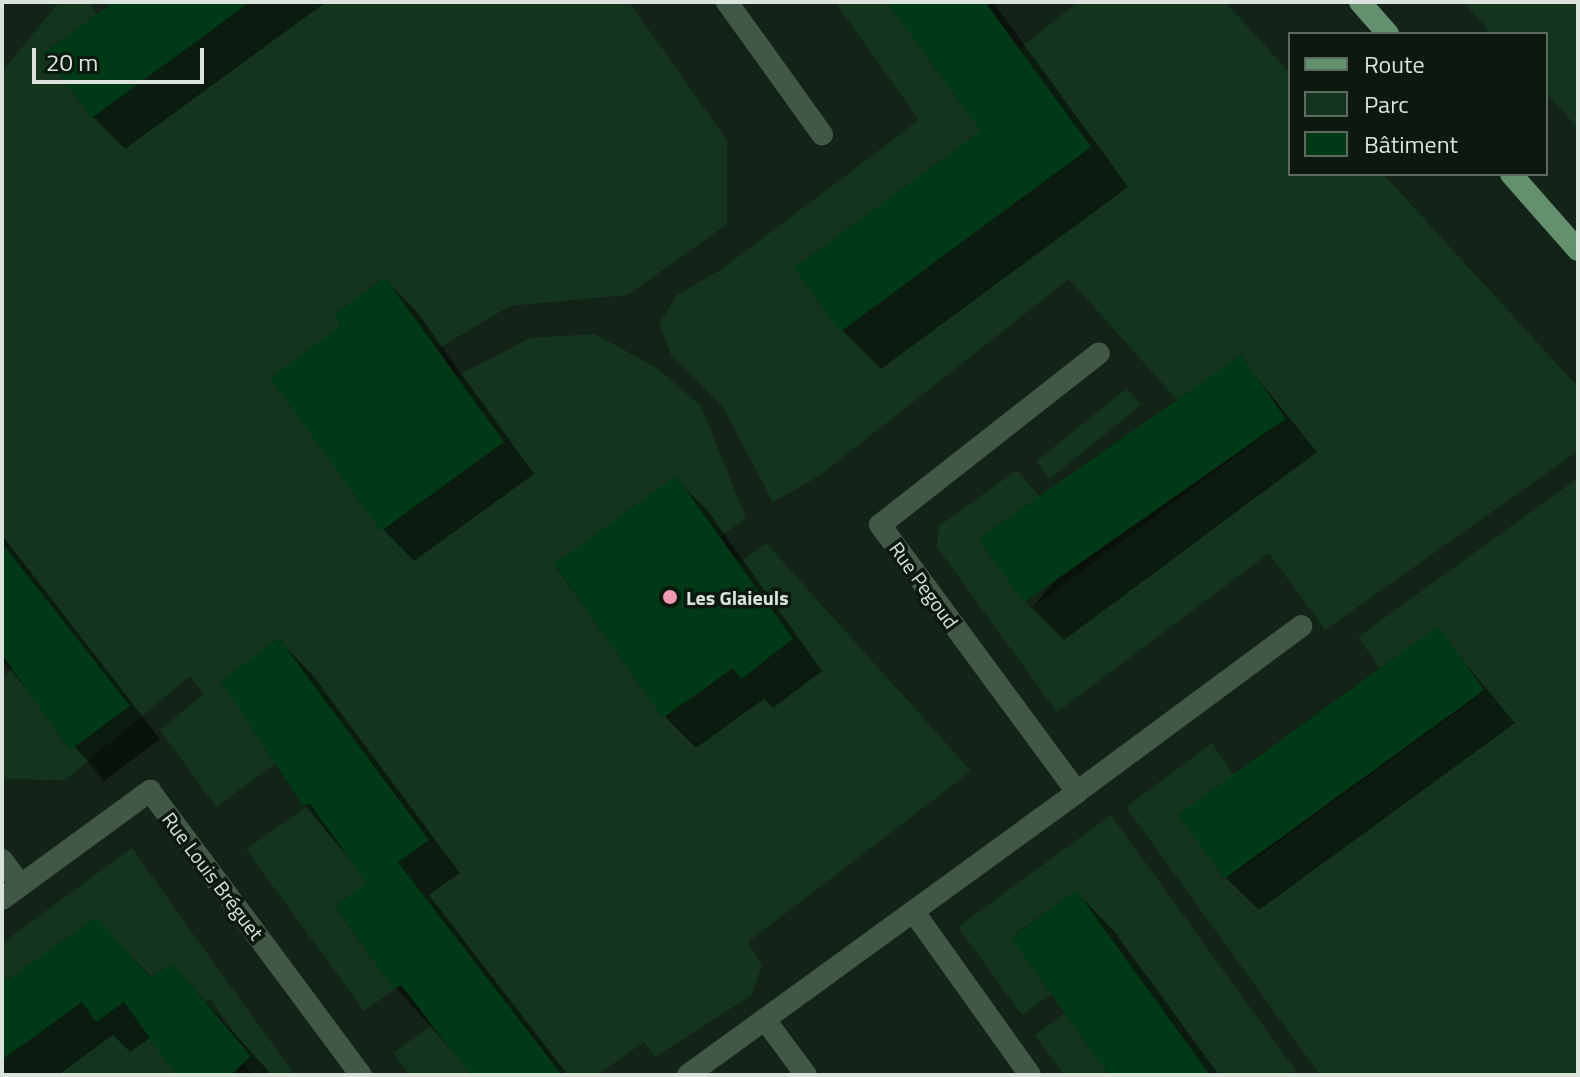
<!DOCTYPE html>
<meta charset="utf-8">
<style>
body{margin:0}
#map{position:relative;width:1580px;height:1077px;overflow:hidden;background:#142317;font-family:"Titillium Web",sans-serif}
div>[style]{position:absolute}
[style*='--x']{left:calc(var(--x)*1px);top:calc(var(--y)*1px);width:calc(var(--w)*1px);rotate:calc(var(--a)*1deg)}
.green>*{inset:0;background:#15341d;transform-origin:0 0}
.shadow>*{inset:0;background:#0007}
.building>*{inset:0;background:#003915;transform-origin:0 0}
.minor>*{height:22px;margin:-11px;padding:0 11px;transform-origin:11px;border-radius:11px;background:#425746}
.primary>*{height:22px;margin:-11px;padding:0 11px;transform-origin:11px;border-radius:11px;background:#64906d}
.dots>*{width:22px;height:22px;translate:-50% -50%;box-sizing:border-box;border:4px solid #0b190e;border-radius:50%}
span{translate:-50% -50%;white-space:nowrap;text-align:center;line-height:1.15;-webkit-text-stroke:7px #0b190e;paint-order:stroke}
.street-label{font-size:20px;color:#dbe4dc}
.poi-label{font-size:20px;color:#dbe4dc;font-weight:700}
.left{translate:0 -50%;text-align:left}
.frame{position:absolute;inset:0;border:4px solid #dbe4dc;pointer-events:none}
.legend{position:absolute;left:1288px;top:32px;width:260px;height:144px;box-sizing:border-box;background:#0b190e;border:2px solid #5e6a60;margin:0;padding:10px 14px;list-style:none;font-size:24px;color:#dbe4dc}
.legend li{display:flex;align-items:center;gap:16px;height:40px}
.legend b{width:40px;border:2px solid #5e6a60}
.scale{position:absolute;left:32px;top:48px;width:172px;height:36px;box-sizing:border-box;border:4px solid #dbe4dc;border-top:0;padding-left:10px;font-size:24px;line-height:28px;white-space:nowrap;color:#dbe4dc;-webkit-text-stroke:6px #0b190e;paint-order:stroke}
</style>
<div id="map">
<div class="green">
<i style="clip-path:polygon(59px 2px,89px 2px,97px 14px,44px 53px,92px 118px,250px 2px,629px 2px,727px 140px,727px 224px,628px 295px,510px 306px,437px 349px,385px 277px,334px 315px,340px 326px,504px 442px,457px 376px,530px 338px,595px 334px,657px 368px,701px 406px,746px 518px,720px 537px,676px 476px,554px 565px,663px 718px,733px 668px,741px 678px,793px 639px,739px 563px,766px 543px,971px 771px,748px 942px,762px 965px,752px 995px,655px 1057px,644px 1042px,597px 1075px,530px 1075px,551px 1059px,398px 862px,429px 839px,370px 759px,361px 765px,331px 723px,339px 717px,280px 638px,221px 682px,279px 761px,216px 807px,160px 730px,204px 694px,190px 676px,65px 780px,2px 779px,2px 677px,12px 669px,70px 750px,129px 706px,2px 543px,2px 72px)"></i>
<i style="clip-path:polygon(835px 2px,887px 2px,981px 131px,794px 268px,841px 331px,1091px 147px,1019px 49px,1078px 2px,1225px 2px,1290px 73px,1290px 174px,1383px 174px,1578px 387px,1578px 451px,1325px 630px,1269px 553px,1057px 712px,937px 547px,939px 526px,1017px 470px,1043px 501px,983px 545px,1031px 609px,1286px 419px,1241px 356px,1178px 401px,1069px 279px,819px 476px,773px 502px,722px 406px,672px 357px,659px 324px,677px 295px,722px 269px,919px 120px)"></i>
<i style="clip-path:polygon(1463px 2px,1578px 2px,1578px 128px,1546px 93px,1546px 34px,1492px 34px)"></i>
<i style="left:1127px;top:388px;width:22px;height:117px;rotate:51deg"></i>
<i style="clip-path:polygon(1578px 478px,1578px 1075px,1320px 1075px,1126px 807px,1212px 743px,1234px 775px,1180px 816px,1226px 880px,1485px 691px,1380px 669px,1358px 637px)"></i>
<i style="clip-path:polygon(310px 804px,367px 883px,335px 907px,394px 990px,364px 1011px,246px 849px)"></i>
<i style="clip-path:polygon(1111px 815px,1296px 1071px,1290px 1075px,1210px 1075px,1076px 890px,1011px 937px,1051px 994px,1022px 1015px,958px 927px)"></i>
<i style="clip-path:polygon(132px 848px,198px 941px,295px 1075px,253px 1075px,244px 1063px,251px 1056px,210px 999px,202px 1004px,172px 963px,151px 978px,96px 917px,46px 953px,96px 1021px,124px 1002px,176px 1075px,2px 1075px,2px 1060px,16px 1050px,2px 1030px,2px 943px)"></i>
<i style="clip-path:polygon(1065px 1013px,1109px 1075px,1064px 1075px,1035px 1035px)"></i>
<i style="clip-path:polygon(434px 1024px,471px 1075px,410px 1075px,393px 1053px)"></i>
</div>
<div class="shadow">
<i style="clip-path:polygon(117px 2px,326px 2px,125px 149px,93px 117px)"></i>
<i style="clip-path:polygon(889px 2px,993px 2px,1128px 187px,881px 369px,842px 330px,984px 131px)"></i>
<i style="clip-path:polygon(385px 279px,416px 311px,534px 474px,414px 561px,383px 529px,343px 327px)"></i>
<i style="clip-path:polygon(1241px 358px,1317px 452px,1064px 640px,1032px 608px)"></i>
<i style="clip-path:polygon(676px 479px,707px 510px,822px 671px,773px 708px,764px 699px,696px 748px,665px 717px)"></i>
<i style="clip-path:polygon(2px 535px,160px 739px,104px 781px,2px 660px)"></i>
<i style="clip-path:polygon(1437px 629px,1515px 723px,1259px 910px,1227px 879px)"></i>
<i style="clip-path:polygon(279px 641px,311px 673px,460px 873px,429px 895px,568px 1075px,474px 1075px,396px 988px,370px 884px,305px 805px)"></i>
<i style="clip-path:polygon(1076px 892px,1114px 931px,1219px 1075px,1113px 1075px)"></i>
<i style="clip-path:polygon(96px 919px,153px 979px,172px 965px,272px 1075px,179px 1075px,151px 1037px,130px 1052px,113px 1035px,58px 1075px,2px 1075px,2px 987px)"></i>
</div>
<div class="building">
<i style="clip-path:polygon(114px 2px,250px 2px,92px 118px,44px 53px)"></i>
<i style="clip-path:polygon(887px 2px,985px 2px,1091px 147px,840px 332px,794px 268px,981px 131px)"></i>
<i style="clip-path:polygon(385px 277px,504px 442px,381px 531px,270px 378px,340px 326px,334px 315px)"></i>
<i style="left:1241px;top:355px;width:78px;height:320px;rotate:55deg"></i>
<i style="clip-path:polygon(676px 476px,793px 639px,741px 679px,733px 668px,663px 718px,554px 564px)"></i>
<i style="clip-path:polygon(2px 543px,130px 706px,70px 750px,2px 655px)"></i>
<i style="left:1438px;top:626px;width:79px;height:321px;rotate:54deg"></i>
<i style="clip-path:polygon(279px 638px,429px 840px,398px 862px,562px 1075px,471px 1075px,401px 985px,394px 990px,335px 906px,367px 883px,310px 804px,303px 806px,221px 681px)"></i>
<i style="clip-path:polygon(1076px 890px,1210px 1075px,1109px 1075px,1011px 938px)"></i>
<i style="clip-path:polygon(96px 917px,151px 978px,172px 963px,251px 1056px,231px 1075px,176px 1075px,124px 1002px,96px 1022px,82px 1002px,2px 1060px,2px 984px)"></i>
</div>
<div class="minor">
<i style="--x:727;--y:2;--w:163;--a:54.3"></i>
<i style="--x:1077;--y:792;--w:279;--a:-36.5"></i>
<i style="--x:2;--y:860;--w:31;--a:53"></i>
<i style="--x:21;--y:885;--w:160;--a:-36.1"></i>
<i style="--x:150;--y:791;--w:354;--a:53.4"></i>
<i style="--x:2;--y:899;--w:24;--a:-36"></i>
<i style="--x:916;--y:915;--w:196;--a:54.5"></i>
<i style="--x:766;--y:1021;--w:67;--a:53.5"></i>
<i style="--x:688;--y:1075;--w:481;--a:-36"></i>
<i style="--x:1077;--y:792;--w:332;--a:-126.4"></i>
<i style="--x:880;--y:525;--w:278;--a:-38.1"></i>
</div>
<div class="primary">
<i style="--x:1360;--y:2;--w:43;--a:48.8"></i>
<i style="--x:1511;--y:174;--w:101;--a:48.6"></i>
</div>
<div class="dots">
<i style="left:670px;top:597px;background:#f09ab4"></i>
</div>
<div class="street-label">
<span style="left:924px;top:585px;rotate:54deg">Rue Pegoud</span>
<span style="left:213px;top:876px;rotate:53deg">Rue Louis Bréguet</span>
</div>
<div class="poi-label">
<span class="left" style="left:686px;top:597px">Les Glaieuls</span>
</div>
<div class="frame"></div>
<ul class="legend">
<li><b style="height:10px;background:#64906d"></b>Route</li>
<li><b style="height:22px;background:#15341d"></b>Parc</li>
<li><b style="height:22px;background:#003915"></b>Bâtiment</li>
</ul>
<div class="scale">20 m</div>
</div>
